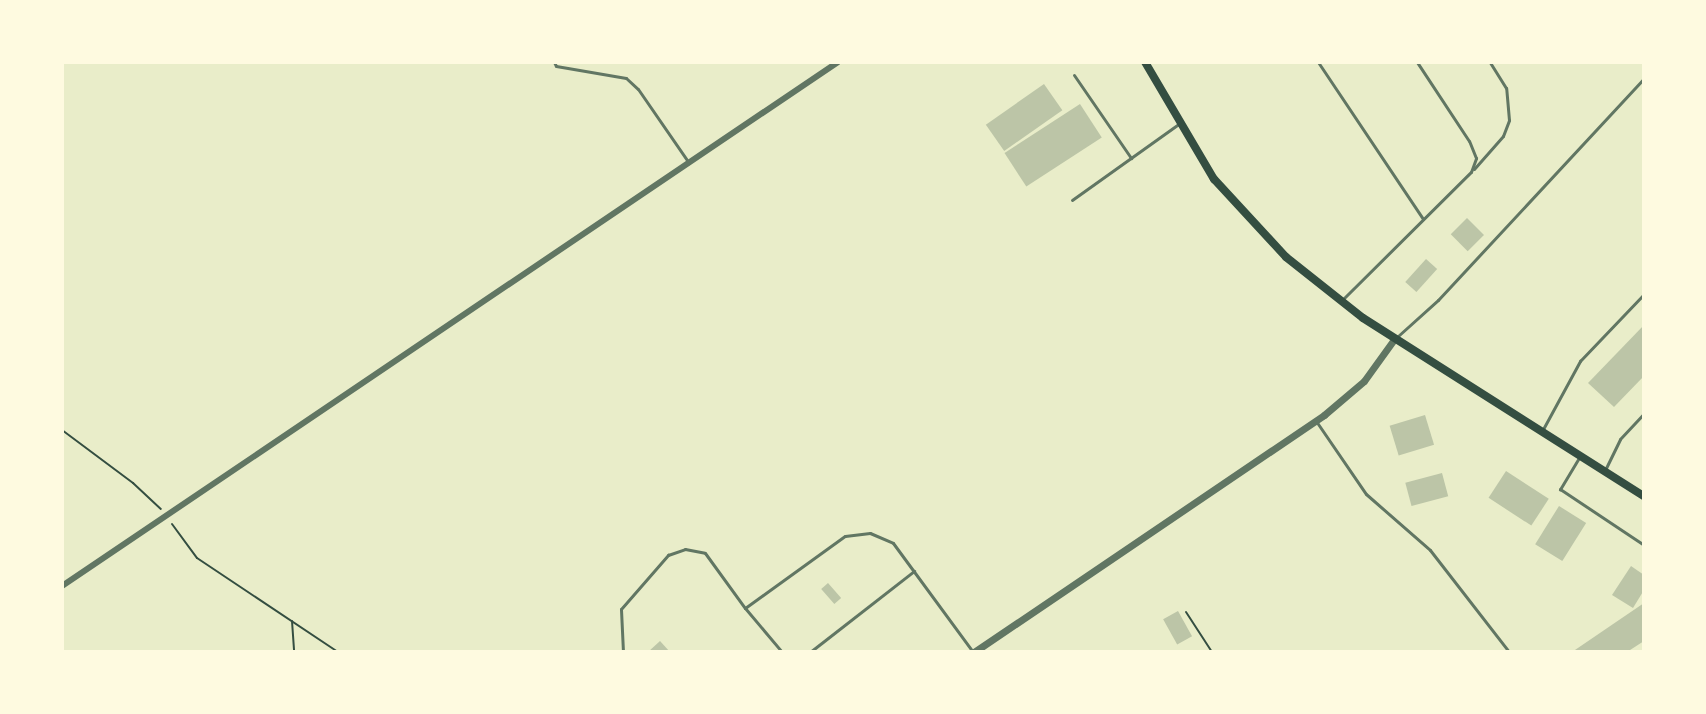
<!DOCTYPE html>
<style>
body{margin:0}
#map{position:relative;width:1706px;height:714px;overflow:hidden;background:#e9edc9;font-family:"PT Sans Narrow",sans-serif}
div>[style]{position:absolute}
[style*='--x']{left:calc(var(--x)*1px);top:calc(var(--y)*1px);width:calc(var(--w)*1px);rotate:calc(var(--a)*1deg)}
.building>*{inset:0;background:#bcc5a7;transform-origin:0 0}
.path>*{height:2px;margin:-1px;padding:0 1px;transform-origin:1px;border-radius:1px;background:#344e41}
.service>*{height:3px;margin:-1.5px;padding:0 1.5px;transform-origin:1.5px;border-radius:1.5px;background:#617663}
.minor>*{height:6px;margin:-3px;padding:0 3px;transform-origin:3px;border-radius:3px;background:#617663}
.tertiary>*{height:7px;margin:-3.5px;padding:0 3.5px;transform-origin:3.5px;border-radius:3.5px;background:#617663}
.secondary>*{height:8px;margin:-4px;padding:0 4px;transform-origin:4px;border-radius:4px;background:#344e41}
span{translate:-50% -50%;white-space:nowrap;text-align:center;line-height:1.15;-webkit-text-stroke:8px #fefae0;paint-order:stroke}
.frame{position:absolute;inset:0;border:64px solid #fefae0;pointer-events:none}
</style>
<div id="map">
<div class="building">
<i style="left:1044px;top:84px;width:32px;height:71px;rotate:55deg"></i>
<i style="left:1080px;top:104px;width:40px;height:90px;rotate:57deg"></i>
<i style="left:1467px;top:218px;width:24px;height:23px;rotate:45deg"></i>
<i style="left:1426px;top:259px;width:15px;height:31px;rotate:42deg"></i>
<i style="clip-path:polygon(1644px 325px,1644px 376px,1614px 407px,1588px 383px)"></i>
<i style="left:1425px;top:415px;width:31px;height:37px;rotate:73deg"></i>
<i style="left:1506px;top:471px;width:51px;height:32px;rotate:33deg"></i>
<i style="left:1442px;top:473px;width:24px;height:38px;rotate:75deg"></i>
<i style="left:1559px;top:506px;width:32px;height:45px;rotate:32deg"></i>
<i style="clip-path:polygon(1631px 566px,1644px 575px,1644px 590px,1633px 608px,1612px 595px)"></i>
<i style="left:828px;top:583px;width:20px;height:9px;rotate:49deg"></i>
<i style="clip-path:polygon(1644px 603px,1644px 641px,1627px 652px,1572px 652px)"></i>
<i style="left:1178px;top:611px;width:29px;height:17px;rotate:61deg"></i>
<i style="clip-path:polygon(660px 641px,670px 652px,648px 652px)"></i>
</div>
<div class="path">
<i style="--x:62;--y:430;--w:89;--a:36.7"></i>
<i style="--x:133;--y:483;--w:38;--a:43"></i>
<i style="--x:172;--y:524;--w:42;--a:53.7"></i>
<i style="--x:197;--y:558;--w:169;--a:33.7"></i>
<i style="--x:1186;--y:612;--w:48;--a:57"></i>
<i style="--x:292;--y:621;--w:31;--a:86"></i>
</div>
<div class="service">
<i style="--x:554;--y:62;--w:4;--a:63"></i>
<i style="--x:556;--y:66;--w:71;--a:9.7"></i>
<i style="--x:626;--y:78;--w:16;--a:43"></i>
<i style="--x:638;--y:89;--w:90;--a:55.4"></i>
<i style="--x:1318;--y:62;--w:189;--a:56.2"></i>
<i style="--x:1074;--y:75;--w:101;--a:55.5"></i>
<i style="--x:1474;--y:169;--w:44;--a:-48.7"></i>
<i style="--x:1503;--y:136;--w:17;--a:-69"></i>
<i style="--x:1509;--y:120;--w:32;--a:-95"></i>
<i style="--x:1506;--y:88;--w:31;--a:-122"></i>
<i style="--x:1072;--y:200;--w:133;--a:-35.5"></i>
<i style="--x:1343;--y:299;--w:180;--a:-44.8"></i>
<i style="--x:1471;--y:172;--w:15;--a:-70"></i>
<i style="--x:1476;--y:158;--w:18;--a:-112"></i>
<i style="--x:1469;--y:141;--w:95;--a:-123.4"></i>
<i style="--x:1398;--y:336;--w:54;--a:-42"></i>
<i style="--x:1438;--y:300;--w:303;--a:-47.1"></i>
<i style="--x:1316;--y:421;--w:88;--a:55.6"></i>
<i style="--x:1366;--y:494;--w:85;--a:41.2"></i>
<i style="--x:1430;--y:550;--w:129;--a:52.2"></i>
<i style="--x:1542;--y:431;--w:80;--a:-61.5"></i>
<i style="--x:1580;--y:361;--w:93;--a:-46.3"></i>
<i style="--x:1580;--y:456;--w:39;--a:121"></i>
<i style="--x:1560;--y:489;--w:101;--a:33.7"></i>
<i style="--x:1606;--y:468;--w:32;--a:-64"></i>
<i style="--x:1620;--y:439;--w:35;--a:-47"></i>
<i style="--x:745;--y:608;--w:57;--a:49.9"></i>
<i style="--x:623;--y:652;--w:43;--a:-92.7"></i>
<i style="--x:621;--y:609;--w:72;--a:-49"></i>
<i style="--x:668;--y:555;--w:18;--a:-19"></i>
<i style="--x:685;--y:549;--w:20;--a:11"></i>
<i style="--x:705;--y:553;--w:68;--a:54"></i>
<i style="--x:745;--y:608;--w:123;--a:-35.8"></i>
<i style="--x:845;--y:536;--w:25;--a:-7"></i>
<i style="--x:870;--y:533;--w:25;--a:23"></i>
<i style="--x:893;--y:543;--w:135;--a:53.7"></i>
<i style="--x:810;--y:652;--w:132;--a:-37.9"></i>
</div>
<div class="minor">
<i style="--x:62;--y:586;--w:936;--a:-34.03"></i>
</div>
<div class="tertiary">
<i style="--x:974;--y:652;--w:423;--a:-34.1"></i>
<i style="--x:1324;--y:415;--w:52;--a:-40.4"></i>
<i style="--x:1364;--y:381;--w:53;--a:-54.2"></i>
</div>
<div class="secondary">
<i style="--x:1145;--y:62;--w:136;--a:59.5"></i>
<i style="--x:1214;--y:179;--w:106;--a:47.3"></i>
<i style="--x:1286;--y:257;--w:98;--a:38.4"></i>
<i style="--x:1363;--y:318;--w:333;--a:32.4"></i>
</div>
<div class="frame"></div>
</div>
